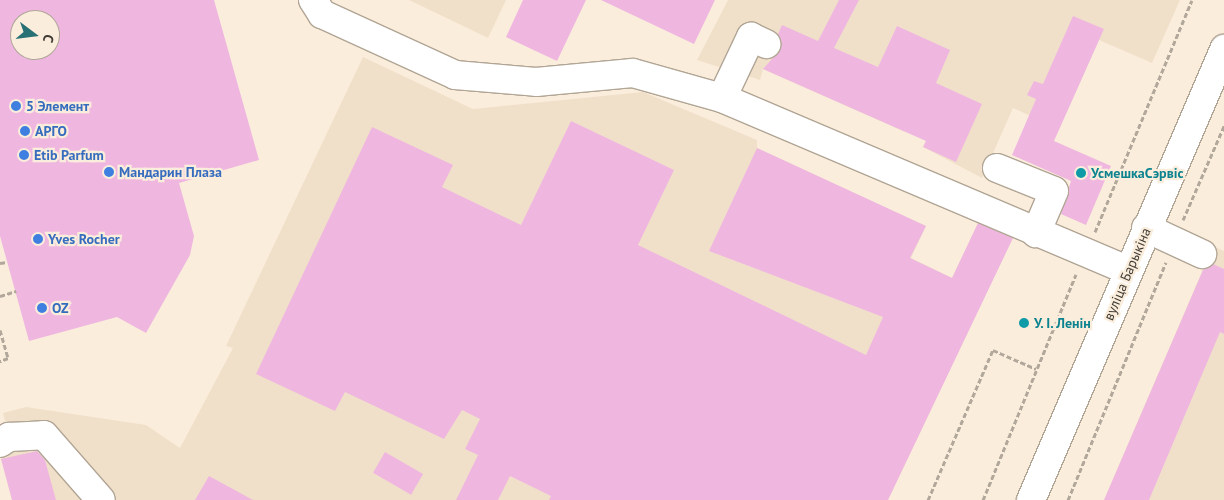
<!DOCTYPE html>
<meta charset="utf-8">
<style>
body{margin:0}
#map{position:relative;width:1224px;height:500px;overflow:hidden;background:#faeddc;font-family:"PT Sans",sans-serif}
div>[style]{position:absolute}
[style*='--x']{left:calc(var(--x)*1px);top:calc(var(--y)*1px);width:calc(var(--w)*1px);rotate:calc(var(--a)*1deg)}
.built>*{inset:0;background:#f1e0c9}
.building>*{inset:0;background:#efb7e0;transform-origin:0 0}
.path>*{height:3px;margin-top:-1.5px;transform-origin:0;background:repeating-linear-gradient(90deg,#b1a79a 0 5px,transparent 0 7.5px)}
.roads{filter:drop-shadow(1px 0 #b1a595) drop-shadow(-1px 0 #b1a595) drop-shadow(0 1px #b1a595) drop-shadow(0 -1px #b1a595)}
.minor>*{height:28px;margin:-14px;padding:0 14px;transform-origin:14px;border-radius:14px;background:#fff}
.major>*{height:28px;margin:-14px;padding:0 14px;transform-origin:14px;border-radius:14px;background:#fff}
.dots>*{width:14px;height:14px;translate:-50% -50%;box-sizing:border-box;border:2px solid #faeddc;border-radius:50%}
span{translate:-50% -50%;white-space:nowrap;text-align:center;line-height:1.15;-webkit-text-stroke:4.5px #faeddc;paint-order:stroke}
.shop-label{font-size:14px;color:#366cbe;font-weight:700}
.left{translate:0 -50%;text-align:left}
.culture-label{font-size:14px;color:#0d838f;font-weight:700}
.street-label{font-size:14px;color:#403b34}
.north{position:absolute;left:10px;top:10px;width:50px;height:50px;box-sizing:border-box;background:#faeddc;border:1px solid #b0a699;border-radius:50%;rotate:105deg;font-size:14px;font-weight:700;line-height:20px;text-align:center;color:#403b34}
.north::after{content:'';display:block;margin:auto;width:18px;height:22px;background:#277175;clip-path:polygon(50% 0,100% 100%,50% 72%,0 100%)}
</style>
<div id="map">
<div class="built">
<i style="clip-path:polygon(409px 0,506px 0,488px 38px)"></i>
<i style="clip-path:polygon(728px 0,1180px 0,1152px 63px,1099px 40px,1059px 129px,1013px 108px,982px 178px,923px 147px,929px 134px,908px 125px,905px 132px,763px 69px,760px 80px,697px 60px)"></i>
<i style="clip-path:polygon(363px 57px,473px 109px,643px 92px,757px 140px,757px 148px,926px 226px,911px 258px,952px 278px,981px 217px,1015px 233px,888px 500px,12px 500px,0 454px,9px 437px,3px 413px,26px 407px,146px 425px,180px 448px,233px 348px,226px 346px)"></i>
<i style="clip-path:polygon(1213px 246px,1224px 251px,1224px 500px,1104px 500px)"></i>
</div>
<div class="building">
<i style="clip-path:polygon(evenodd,0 0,214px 0,259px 160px,179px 183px,194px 236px,190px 255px,146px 333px,117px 317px,29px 341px,0 236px,0 0,20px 20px,50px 20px,50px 50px,20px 50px,20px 20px)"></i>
<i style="clip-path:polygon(523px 0,586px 0,557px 61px,506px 37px)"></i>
<i style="clip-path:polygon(601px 0,715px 0,694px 44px)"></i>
<i style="clip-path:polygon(839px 0,859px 0,834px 48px,878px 67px,897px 26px,950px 50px,936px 83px,982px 104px,956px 162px,923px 147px,926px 141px,763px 69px,780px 50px,778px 34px,782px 25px,818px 41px)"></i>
<i style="clip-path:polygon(1073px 16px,1104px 29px,1054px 141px,1111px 166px,1086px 225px,1061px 214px,1071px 181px,1012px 155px,1036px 99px,1027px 95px,1034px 81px,1043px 84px)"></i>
<i style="clip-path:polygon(571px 121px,674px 170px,638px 245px,866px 355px,883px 317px,709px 251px,757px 148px,926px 226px,910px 258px,952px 278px,978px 223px,1013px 238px,888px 500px,549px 500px,551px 496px,510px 476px,498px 500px,456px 500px,478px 455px,465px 449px,480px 419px,462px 410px,444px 439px,345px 392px,335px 411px,256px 374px,372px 127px,453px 165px,442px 187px,521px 225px)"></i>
<i style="clip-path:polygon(1213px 264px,1224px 269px,1224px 334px,1220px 332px,1149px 500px,1104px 500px,1203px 270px)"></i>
<i style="clip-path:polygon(37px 451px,45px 460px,56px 500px,12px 500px,1px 459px)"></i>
<i style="left:385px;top:452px;width:44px;height:24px;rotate:30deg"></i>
<i style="clip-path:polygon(209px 476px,253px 500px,195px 500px)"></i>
</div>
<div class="path">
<i style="--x:1183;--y:220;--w:103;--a:-66.4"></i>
<i style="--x:1095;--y:232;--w:251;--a:-67.3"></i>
<i style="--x:0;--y:263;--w:7;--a:-8"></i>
<i style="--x:0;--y:296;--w:17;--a:-17"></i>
<i style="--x:0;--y:330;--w:29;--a:74"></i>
<i style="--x:8;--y:358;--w:9;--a:159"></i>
<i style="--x:928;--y:500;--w:163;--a:-66.6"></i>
<i style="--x:993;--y:350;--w:47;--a:23.8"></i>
<i style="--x:983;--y:500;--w:244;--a:-67.6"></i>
<i style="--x:1068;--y:500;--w:257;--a:-67.6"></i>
</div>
<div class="roads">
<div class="minor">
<i style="--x:313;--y:0;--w:17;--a:57"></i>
<i style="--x:322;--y:14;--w:146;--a:24.6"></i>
<i style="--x:455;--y:75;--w:81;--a:4.9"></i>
<i style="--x:536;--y:82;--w:97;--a:-5.3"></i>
<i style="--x:633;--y:73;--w:92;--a:15.7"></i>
<i style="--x:722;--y:98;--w:441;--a:23"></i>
<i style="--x:722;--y:98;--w:68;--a:-64.6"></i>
<i style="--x:751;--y:37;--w:17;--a:25"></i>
<i style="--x:997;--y:168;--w:61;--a:22"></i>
<i style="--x:1054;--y:191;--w:46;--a:113.2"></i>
<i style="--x:1146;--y:228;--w:62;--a:24.9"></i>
<i style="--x:0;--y:443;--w:11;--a:-34"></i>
<i style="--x:9;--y:437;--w:35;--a:-3"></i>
<i style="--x:44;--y:435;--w:86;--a:48.8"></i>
</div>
<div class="major">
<i style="--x:1031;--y:500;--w:491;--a:-66.8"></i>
</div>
</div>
<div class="dots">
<i style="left:16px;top:106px;background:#3f7fe0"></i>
<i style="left:25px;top:131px;background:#3f7fe0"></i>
<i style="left:24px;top:155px;background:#3f7fe0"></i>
<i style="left:109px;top:172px;background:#3f7fe0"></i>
<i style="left:1081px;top:173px;background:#0f9aa8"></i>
<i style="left:38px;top:239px;background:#3f7fe0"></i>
<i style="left:42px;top:308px;background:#3f7fe0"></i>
<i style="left:1024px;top:323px;background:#0f9aa8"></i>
</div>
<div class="shop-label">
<span class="left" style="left:26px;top:106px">5 Элемент</span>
<span class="left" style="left:35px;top:131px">АРГО</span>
<span class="left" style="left:34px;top:155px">Etib Parfum</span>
<span class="left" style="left:119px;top:172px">Мандарин Плаза</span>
<span class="left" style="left:48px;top:239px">Yves Rocher</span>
<span class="left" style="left:52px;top:308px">OZ</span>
</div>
<div class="culture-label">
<span class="left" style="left:1091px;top:173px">УсмешкаСэрвіс</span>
<span class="left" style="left:1034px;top:323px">У. І. Ленін</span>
</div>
<div class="street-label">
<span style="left:1127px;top:274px;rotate:-67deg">вуліца Барыкіна</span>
</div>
<div class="north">С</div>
</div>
